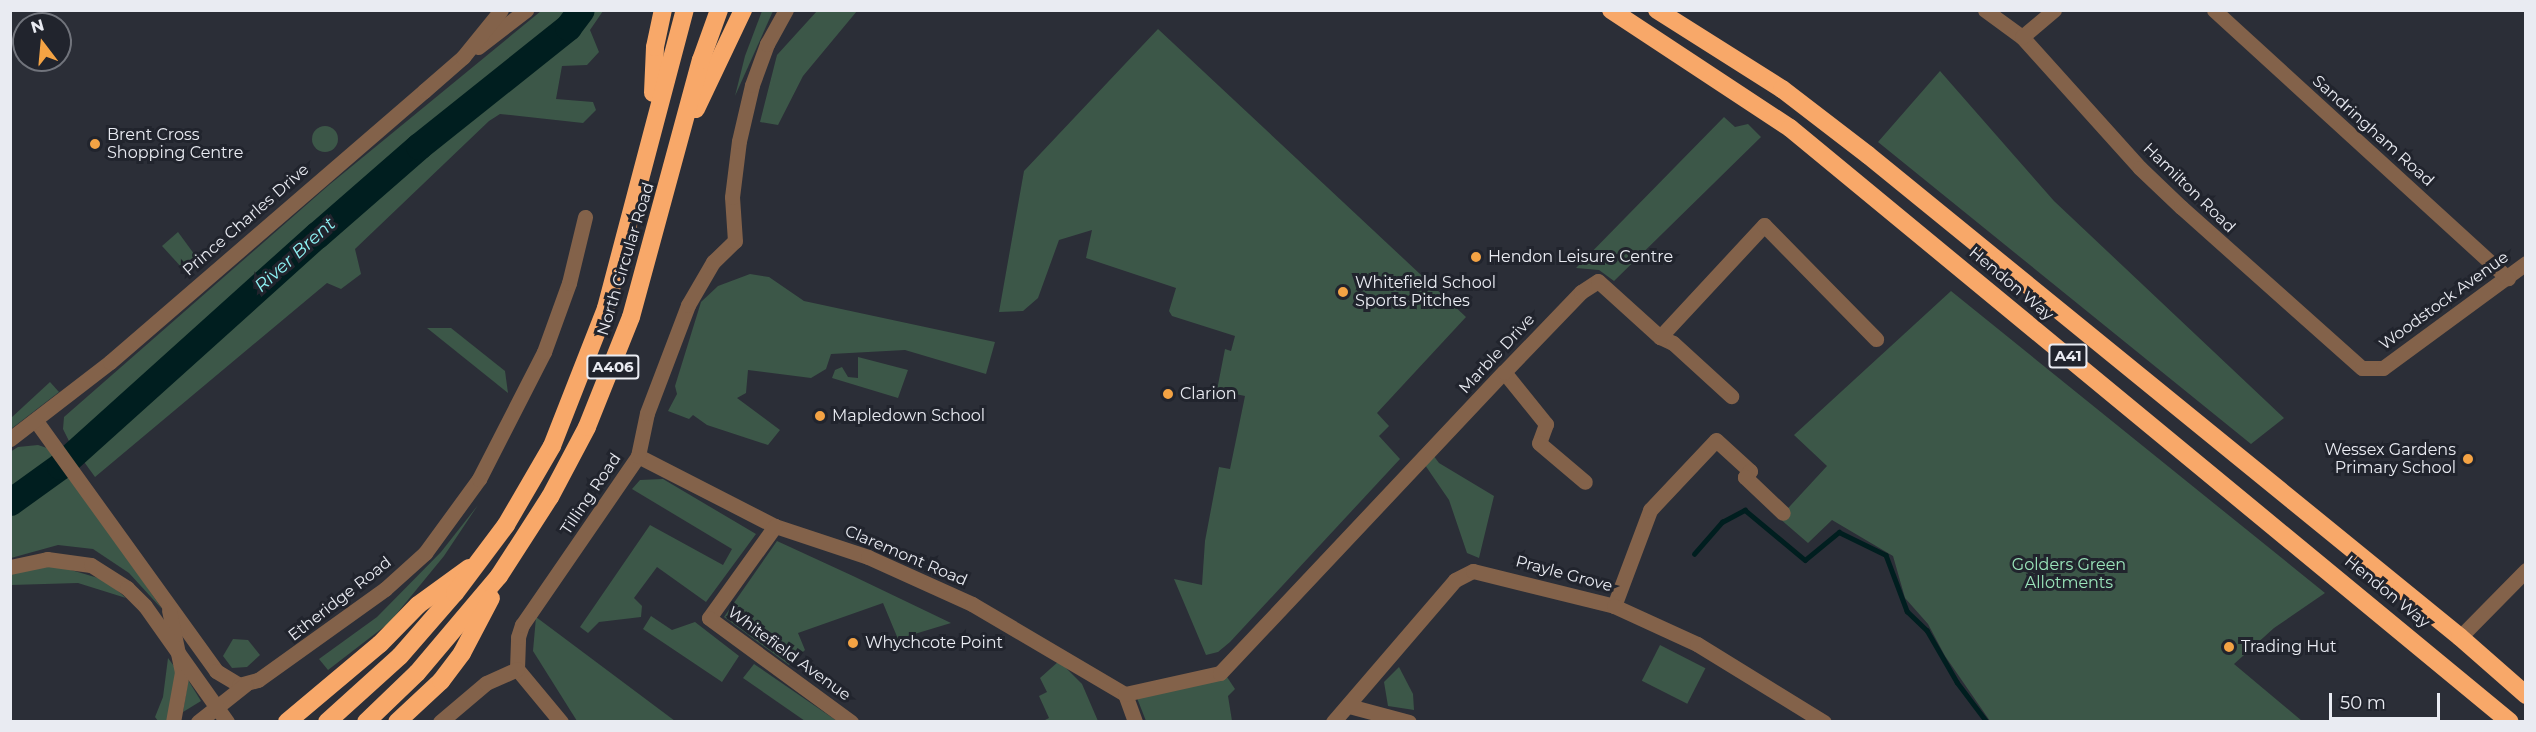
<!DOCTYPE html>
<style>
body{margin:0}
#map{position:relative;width:2536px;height:732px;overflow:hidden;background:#2b2e37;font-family:Montserrat,sans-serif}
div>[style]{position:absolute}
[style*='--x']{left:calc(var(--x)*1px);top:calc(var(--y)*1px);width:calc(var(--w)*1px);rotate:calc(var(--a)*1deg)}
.green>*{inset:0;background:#3c5748;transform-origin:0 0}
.round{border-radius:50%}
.stream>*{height:4.5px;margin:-2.25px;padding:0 2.25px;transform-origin:2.25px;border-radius:2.25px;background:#001e1f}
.river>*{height:27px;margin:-13.5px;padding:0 13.5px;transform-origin:13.5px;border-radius:13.5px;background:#001e1f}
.minor>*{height:15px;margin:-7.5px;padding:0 7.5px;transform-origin:7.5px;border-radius:7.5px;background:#83624a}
.highway>*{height:18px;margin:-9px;padding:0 9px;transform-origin:9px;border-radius:9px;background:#f8a869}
.minor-bridge>*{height:15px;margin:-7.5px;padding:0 7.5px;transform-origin:7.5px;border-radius:7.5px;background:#83624a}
.dots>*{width:16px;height:16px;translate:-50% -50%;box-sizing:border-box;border:3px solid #21242d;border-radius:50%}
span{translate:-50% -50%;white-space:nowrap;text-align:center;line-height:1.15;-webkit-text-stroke:6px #21242d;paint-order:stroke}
.shield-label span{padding:2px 4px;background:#21242d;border:2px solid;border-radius:4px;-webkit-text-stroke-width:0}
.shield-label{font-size:15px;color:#e9ebf2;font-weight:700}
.street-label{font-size:16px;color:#e9ebf2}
.poi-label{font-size:16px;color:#e9ebf2}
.left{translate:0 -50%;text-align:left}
.right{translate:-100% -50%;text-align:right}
.park-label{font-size:16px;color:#9ae4ba}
.water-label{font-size:18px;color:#8ff3f5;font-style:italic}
.frame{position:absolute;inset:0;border:12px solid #e9ebf2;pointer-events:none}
.north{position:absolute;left:12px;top:12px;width:60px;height:60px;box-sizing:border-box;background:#21242d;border:2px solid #71747c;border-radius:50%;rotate:344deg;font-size:16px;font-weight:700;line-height:24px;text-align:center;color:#e9ebf2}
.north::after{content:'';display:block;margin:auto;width:21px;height:27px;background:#f4a344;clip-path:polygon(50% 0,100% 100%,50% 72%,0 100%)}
.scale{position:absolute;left:2329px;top:693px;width:111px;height:27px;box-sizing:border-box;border:3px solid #e9ebf2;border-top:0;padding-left:8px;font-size:18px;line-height:21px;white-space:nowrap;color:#e9ebf2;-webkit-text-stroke:4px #21242d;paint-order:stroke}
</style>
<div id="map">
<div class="green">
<i style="clip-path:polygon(587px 10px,603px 11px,590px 30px,599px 52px,587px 65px,562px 66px,556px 99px,593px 102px,596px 110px,583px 123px,500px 114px,489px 121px,355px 249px,361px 274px,341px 289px,327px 283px,95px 477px,82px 459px,111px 429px,424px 151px,570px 32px)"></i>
<i style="clip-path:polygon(541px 11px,575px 11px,565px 23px,387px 165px,143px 385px,70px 443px,63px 429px,64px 417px,329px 185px)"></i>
<i style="clip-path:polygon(762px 11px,773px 11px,735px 96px,745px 56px)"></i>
<i style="clip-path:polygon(817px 11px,857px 11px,803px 76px,778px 125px,760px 122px,777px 55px)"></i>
<i style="clip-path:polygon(1158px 29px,1466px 317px,1377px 413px,1389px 426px,1379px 436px,1400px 459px,1230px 642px,1218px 652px,1206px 655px,1174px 579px,1202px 585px,1205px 541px,1219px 467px,1230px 469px,1245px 396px,1217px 390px,1225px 349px,1231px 351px,1235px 336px,1172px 316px,1169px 311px,1176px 288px,1086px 258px,1092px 230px,1059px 240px,1038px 298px,1023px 311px,999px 312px,1024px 171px)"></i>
<i style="clip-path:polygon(1940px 71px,2054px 201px,2284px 418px,2251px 444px,1878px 142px)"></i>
<i style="clip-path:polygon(1724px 117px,1735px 127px,1748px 124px,1761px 137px,1614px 281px,1599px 270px,1576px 268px)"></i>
<i class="round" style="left:312px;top:126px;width:26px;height:26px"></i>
<i style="clip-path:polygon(178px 232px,200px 262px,196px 270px,183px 269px,162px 246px)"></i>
<i style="clip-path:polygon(750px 274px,769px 277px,804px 301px,995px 342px,986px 374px,905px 350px,831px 354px,826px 369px,811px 378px,748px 370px,746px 393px,737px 398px,780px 430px,768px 445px,707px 425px,693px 415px,689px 419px,668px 411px,677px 394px,675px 386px,701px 302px,718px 286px)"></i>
<i style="clip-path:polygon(1951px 291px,2325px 593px,2274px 628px,2234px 664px,2302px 721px,1990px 721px,1945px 656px,1928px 624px,1905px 598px,1893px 556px,1832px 520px,1808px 543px,1779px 518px,1827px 466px,1794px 435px)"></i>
<i style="clip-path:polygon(427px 328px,451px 328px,505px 371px,508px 393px)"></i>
<i style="clip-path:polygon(858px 357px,908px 370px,898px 398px,832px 378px,835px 370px,842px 367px,848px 377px,858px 378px)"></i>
<i style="clip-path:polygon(50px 382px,59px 392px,11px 429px,11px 418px)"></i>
<i style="clip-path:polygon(38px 445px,50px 449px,58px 459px,11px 491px,10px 452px,18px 447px)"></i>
<i style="clip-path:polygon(1433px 455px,1439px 463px,1494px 496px,1479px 558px,1467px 553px,1449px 500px,1425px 465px)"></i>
<i style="clip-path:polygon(69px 473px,162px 609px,129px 573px,93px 549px,58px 545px,11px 558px,10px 515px)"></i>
<i style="clip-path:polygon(663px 479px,756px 534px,706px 602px,657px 567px,634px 598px,642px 606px,641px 617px,599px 622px,588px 633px,580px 627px,650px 525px,723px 565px,732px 549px,632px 489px,640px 480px)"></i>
<i style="clip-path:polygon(478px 505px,444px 556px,389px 623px,328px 670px,319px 659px,377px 617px,441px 552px)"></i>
<i style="clip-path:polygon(777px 541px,853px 576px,951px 623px,898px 639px,883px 603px,798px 633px,805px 650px,789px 665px,724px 617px)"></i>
<i style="clip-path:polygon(54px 565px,105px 580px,126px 598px,78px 583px,11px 585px,11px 572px)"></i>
<i style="clip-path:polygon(651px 616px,672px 630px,695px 622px,739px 656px,722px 682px,643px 629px)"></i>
<i style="clip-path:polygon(536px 617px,675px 721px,577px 721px,533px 651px)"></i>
<i style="clip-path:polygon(233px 639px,248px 640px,260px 655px,247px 667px,232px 668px,223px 656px)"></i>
<i style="left:1660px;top:645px;width:51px;height:40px;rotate:27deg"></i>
<i style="clip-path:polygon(168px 658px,179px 673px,169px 721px,158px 721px,155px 717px,163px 697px)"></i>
<i style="clip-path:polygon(1059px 661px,1082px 684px,1098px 721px,1043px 721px,1049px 718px,1039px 696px,1047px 692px,1040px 678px)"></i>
<i style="clip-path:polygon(754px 664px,837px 721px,805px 721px,743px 678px)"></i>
<i style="clip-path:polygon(1399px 667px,1413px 694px,1414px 710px,1388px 706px,1384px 682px)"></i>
<i style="clip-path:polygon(1227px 677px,1235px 689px,1228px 696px,1232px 721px,1146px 721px,1137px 698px)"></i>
<i style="clip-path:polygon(188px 680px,201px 701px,183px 712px)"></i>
</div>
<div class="stream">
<i style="--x:1694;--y:554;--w:43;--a:-48.8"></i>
<i style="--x:1722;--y:522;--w:26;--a:-28"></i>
<i style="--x:1745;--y:510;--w:78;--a:39.8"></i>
<i style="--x:1805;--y:560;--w:44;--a:-39.5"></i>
<i style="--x:1839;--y:532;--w:52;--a:26.1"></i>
<i style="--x:1886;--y:555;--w:60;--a:69.4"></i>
<i style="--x:1907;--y:611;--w:28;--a:44"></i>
<i style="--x:1927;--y:630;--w:60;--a:60"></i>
<i style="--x:1957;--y:682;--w:50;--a:53.1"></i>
</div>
<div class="river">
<i style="--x:10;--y:502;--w:62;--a:-35.8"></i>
<i style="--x:60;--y:466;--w:346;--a:-42"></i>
<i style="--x:317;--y:235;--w:135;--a:-41.1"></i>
<i style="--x:419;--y:146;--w:191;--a:-38.6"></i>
<i style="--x:568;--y:27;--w:21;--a:-53"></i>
</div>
<div class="minor">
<i style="--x:1985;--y:10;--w:46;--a:36.1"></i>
<i style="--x:2022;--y:37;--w:176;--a:48"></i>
<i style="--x:2140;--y:168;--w:57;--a:43.6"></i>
<i style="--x:2181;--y:207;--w:242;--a:41.7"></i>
<i style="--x:2362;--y:368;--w:21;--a:0"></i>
<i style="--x:2383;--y:368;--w:177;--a:-36.3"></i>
<i style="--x:2214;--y:10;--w:398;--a:42.4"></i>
<i style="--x:2022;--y:37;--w:42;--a:-40.2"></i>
<i style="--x:478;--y:47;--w:61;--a:-37.6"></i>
<i style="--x:1660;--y:337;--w:14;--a:25"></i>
<i style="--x:1673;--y:343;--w:79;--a:42.4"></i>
<i style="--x:1504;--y:372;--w:67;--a:51.1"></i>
<i style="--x:1546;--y:424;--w:20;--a:110"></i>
<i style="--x:1539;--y:443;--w:60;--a:40.3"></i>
<i style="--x:36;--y:421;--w:308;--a:54.2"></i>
<i style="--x:216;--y:671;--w:27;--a:31"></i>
<i style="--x:239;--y:685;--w:20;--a:-15"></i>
<i style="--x:258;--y:680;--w:156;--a:-35.6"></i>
<i style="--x:385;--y:589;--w:54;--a:-42"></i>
<i style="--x:425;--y:553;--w:92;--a:-53.9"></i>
<i style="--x:479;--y:479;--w:143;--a:-62.9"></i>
<i style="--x:544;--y:352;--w:73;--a:-70.1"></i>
<i style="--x:569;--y:283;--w:68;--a:-76.4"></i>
<i style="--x:10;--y:439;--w:126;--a:-37.6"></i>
<i style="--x:110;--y:362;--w:415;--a:-40.8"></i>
<i style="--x:424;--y:91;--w:52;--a:-41.1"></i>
<i style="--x:463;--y:57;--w:60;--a:-51"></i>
<i style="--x:638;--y:456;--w:154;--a:27.1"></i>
<i style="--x:775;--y:526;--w:98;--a:18.4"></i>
<i style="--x:868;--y:557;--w:114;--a:24.3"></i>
<i style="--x:972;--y:604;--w:178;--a:30.5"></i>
<i style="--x:1125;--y:694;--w:30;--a:70"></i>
<i style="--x:775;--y:526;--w:113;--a:125.7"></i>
<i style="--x:709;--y:618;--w:176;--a:36.2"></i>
<i style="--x:10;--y:567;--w:38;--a:-12"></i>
<i style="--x:47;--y:559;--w:44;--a:7.8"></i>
<i style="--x:1614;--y:606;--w:103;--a:-69.4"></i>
<i style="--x:1650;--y:510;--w:96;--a:-46.7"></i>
<i style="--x:1716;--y:440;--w:46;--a:42.4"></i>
<i style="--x:1750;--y:471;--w:8;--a:130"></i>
<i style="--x:1745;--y:477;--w:52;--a:43.5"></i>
<i style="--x:169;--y:610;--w:63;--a:78.2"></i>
<i style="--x:182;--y:672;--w:51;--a:100.2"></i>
<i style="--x:2460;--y:637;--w:94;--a:-45.4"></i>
<i style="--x:517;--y:669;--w:32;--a:-88"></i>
<i style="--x:518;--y:637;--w:13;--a:-72"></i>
<i style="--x:522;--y:625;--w:205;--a:-55.5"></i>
<i style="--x:638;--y:456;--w:44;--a:-78.2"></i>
<i style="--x:647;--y:413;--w:116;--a:-69.2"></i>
<i style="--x:688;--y:305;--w:50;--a:-59.8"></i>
<i style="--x:713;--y:262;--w:30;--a:-44"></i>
<i style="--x:735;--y:241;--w:44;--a:-93.9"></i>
<i style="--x:732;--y:197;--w:56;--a:-82.9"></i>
<i style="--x:739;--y:141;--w:57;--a:-76.9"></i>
<i style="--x:752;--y:85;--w:44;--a:-69.9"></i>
<i style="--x:767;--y:44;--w:39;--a:-61"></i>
<i style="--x:517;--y:669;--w:69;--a:50.3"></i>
<i style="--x:1125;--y:694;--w:97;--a:-12.5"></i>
<i style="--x:1220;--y:673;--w:414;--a:-46.7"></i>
<i style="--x:1504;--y:372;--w:111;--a:-46.1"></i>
<i style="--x:1581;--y:292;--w:20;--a:-33"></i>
<i style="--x:1598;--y:281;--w:84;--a:42.1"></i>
<i style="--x:1660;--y:337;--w:153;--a:-47.1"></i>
<i style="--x:1764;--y:225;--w:160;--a:45.5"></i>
<i style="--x:1349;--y:706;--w:62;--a:14.9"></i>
<i style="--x:198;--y:722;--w:61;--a:-38.4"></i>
<i style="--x:440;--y:722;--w:60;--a:-40.3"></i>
<i style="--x:486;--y:683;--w:34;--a:-24"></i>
<i style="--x:1333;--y:722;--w:187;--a:-49.3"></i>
<i style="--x:1455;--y:580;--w:20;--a:-27"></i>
<i style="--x:1473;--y:571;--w:145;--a:13.9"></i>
<i style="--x:1614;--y:606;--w:91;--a:24.6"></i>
<i style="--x:1697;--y:644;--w:149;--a:31.6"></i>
</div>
<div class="highway">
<i style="--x:1611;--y:10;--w:214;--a:33.4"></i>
<i style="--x:1790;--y:128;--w:933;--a:39.52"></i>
<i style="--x:1657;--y:10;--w:148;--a:32.3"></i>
<i style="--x:1782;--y:89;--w:108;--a:37.5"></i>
<i style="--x:1868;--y:155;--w:763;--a:39.15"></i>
<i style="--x:2460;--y:637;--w:88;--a:41.3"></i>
<i style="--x:653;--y:93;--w:46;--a:-87.5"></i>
<i style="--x:655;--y:47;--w:38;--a:-78"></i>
<i style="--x:696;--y:109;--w:110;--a:-64.6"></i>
<i style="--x:287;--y:722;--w:121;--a:-40"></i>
<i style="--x:380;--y:644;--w:54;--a:-45.7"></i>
<i style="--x:418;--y:605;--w:63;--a:-36"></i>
<i style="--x:327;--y:722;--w:98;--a:-42.1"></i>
<i style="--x:400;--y:656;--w:84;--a:-48.9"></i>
<i style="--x:455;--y:593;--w:85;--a:-53.1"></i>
<i style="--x:506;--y:525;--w:91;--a:-59.8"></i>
<i style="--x:552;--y:446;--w:148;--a:-68.6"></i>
<i style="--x:606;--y:308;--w:308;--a:-75.2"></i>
<i style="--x:366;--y:722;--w:71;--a:-43.9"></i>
<i style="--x:417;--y:673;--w:127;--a:-49.8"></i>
<i style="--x:499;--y:576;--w:94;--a:-57.2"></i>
<i style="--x:550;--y:497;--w:79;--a:-62.1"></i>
<i style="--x:587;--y:427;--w:118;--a:-68.2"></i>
<i style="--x:631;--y:317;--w:266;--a:-74.8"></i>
<i style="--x:701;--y:60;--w:53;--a:-70.2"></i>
<i style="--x:397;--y:722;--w:60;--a:-43"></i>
<i style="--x:441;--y:681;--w:35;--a:-53"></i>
<i style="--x:462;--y:653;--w:62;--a:-62.2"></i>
</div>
<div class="minor-bridge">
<i style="--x:91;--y:565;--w:43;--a:32.6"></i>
<i style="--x:127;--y:588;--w:25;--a:45"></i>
<i style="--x:145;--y:606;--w:142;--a:54.7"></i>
</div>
<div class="dots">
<i style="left:95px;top:144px;background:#f4a344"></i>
<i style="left:1476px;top:257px;background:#f4a344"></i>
<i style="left:1343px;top:292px;background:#f4a344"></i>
<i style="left:1168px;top:394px;background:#f4a344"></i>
<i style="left:820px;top:416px;background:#f4a344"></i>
<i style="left:2468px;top:459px;background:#f4a344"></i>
<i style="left:853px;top:643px;background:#f4a344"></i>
<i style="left:2229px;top:647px;background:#f4a344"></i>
</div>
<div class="shield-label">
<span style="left:2068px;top:356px">A41</span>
<span style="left:613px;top:367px">A406</span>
</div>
<div class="street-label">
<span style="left:2373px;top:131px;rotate:42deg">Sandringham Road</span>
<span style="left:2189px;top:188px;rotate:44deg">Hamilton Road</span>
<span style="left:246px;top:220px;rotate:-41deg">Prince Charles Drive</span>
<span style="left:626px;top:259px;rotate:-73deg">North Circular Road</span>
<span style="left:2011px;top:284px;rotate:40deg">Hendon Way</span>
<span style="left:2444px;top:301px;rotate:-36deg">Woodstock Avenue</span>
<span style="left:1497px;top:354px;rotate:-47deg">Marble Drive</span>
<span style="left:591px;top:494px;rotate:-56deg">Tilling Road</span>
<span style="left:906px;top:556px;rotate:23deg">Claremont Road</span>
<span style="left:1564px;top:574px;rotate:15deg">Prayle Grove</span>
<span style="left:2387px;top:592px;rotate:39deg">Hendon Way</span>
<span style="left:340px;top:599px;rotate:-38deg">Etheridge Road</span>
<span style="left:789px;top:654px;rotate:36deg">Whitefield Avenue</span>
</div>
<div class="poi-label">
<span class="left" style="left:107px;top:144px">Brent Cross<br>Shopping Centre</span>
<span class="left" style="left:1488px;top:257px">Hendon Leisure Centre</span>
<span class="left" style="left:1355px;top:292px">Whitefield School<br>Sports Pitches</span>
<span class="left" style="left:1180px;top:394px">Clarion</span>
<span class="left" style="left:832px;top:416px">Mapledown School</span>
<span class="right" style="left:2456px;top:459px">Wessex Gardens<br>Primary School</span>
<span class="left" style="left:865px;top:643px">Whychcote Point</span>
<span class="left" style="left:2241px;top:647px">Trading Hut</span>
</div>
<div class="park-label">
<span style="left:2069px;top:574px">Golders Green<br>Allotments</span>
</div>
<div class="water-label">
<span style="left:295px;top:255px;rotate:-42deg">River Brent</span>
</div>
<div class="frame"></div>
<div class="north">N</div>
<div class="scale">50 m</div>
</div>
